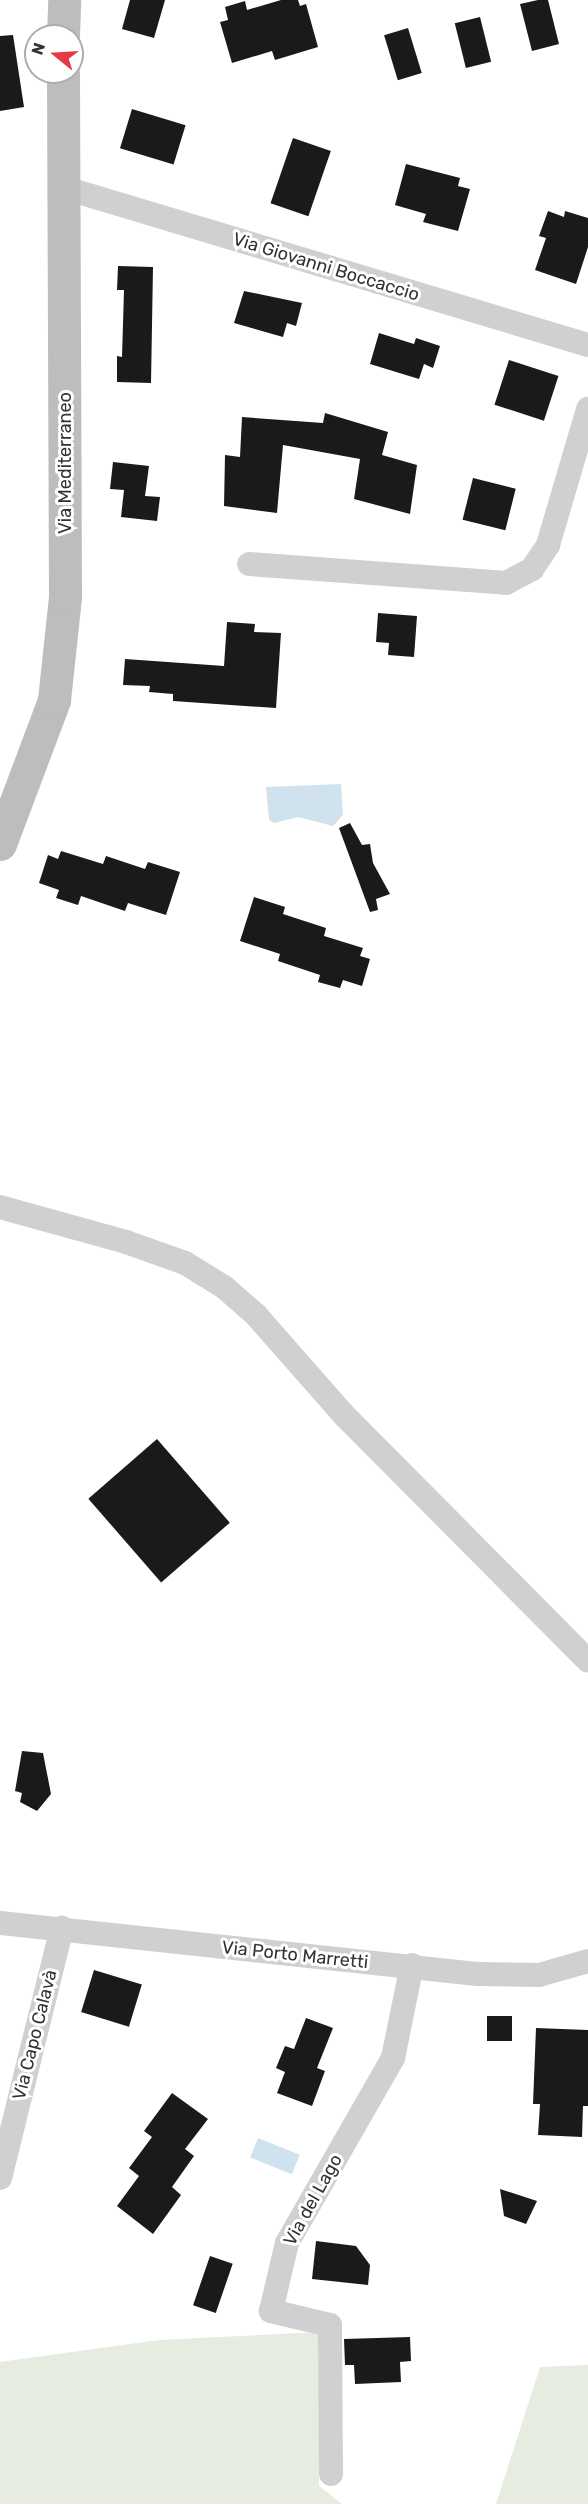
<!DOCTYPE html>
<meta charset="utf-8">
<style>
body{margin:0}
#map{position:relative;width:588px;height:2504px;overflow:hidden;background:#fff;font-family:Rubik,sans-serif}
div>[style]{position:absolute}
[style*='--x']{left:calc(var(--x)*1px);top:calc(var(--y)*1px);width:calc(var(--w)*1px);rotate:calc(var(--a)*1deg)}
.green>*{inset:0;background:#e6ecdf}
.water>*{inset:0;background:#cfe2ee;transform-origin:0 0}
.building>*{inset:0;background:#1a1a1a;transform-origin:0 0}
.street>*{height:24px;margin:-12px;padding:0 12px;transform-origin:12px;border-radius:12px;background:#d0d0d0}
.secondary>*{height:33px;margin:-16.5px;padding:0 16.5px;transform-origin:16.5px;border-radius:16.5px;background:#bdbdbd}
span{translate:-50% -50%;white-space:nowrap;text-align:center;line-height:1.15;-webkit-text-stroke:6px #fff;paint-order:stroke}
.street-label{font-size:18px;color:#333}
.north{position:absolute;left:24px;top:24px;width:60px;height:60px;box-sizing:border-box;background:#fff;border:2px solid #adadad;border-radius:50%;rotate:288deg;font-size:16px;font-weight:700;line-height:24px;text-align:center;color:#333}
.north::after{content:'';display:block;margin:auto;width:21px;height:27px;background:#e63946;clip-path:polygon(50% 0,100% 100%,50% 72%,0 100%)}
</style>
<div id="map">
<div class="green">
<i style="clip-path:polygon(321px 2332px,319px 2486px,342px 2504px,0 2504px,0 2362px,159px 2340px)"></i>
<i style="clip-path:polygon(588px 2365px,588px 2504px,496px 2504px,540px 2367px)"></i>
</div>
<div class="water">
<i style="clip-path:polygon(341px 784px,343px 815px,333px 826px,298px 817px,274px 823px,269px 820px,266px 787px)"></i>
<i style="left:258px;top:2138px;width:45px;height:21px;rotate:22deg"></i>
</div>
<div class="building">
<i style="clip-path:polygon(130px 0,165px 0,154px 38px,122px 29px)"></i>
<i style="clip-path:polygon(281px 0,298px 0,300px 6px,306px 4px,318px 47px,275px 60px,272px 51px,232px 63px,220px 22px,228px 20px,225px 7px,245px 1px,247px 10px)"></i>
<i style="clip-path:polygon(538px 0,548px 0,559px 44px,532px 51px,520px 4px)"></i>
<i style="left:480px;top:17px;width:46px;height:26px;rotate:76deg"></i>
<i style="left:408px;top:28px;width:47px;height:25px;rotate:73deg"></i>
<i style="clip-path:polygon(13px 35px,24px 107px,0 111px,0 36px)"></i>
<i style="left:132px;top:109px;width:56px;height:41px;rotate:17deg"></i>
<i style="left:293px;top:138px;width:40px;height:69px;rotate:19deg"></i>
<i style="clip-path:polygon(406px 164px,460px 178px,458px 186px,470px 189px,458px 231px,423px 222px,426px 214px,395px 205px)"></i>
<i style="clip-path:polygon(548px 211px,564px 217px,565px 211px,588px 218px,588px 247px,576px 284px,535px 270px,546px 238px,539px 236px)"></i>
<i style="clip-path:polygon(118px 266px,153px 267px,151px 383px,117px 382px,117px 356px,122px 357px,124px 290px,117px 290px)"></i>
<i style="clip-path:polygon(244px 291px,302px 303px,296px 326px,287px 323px,283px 337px,234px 323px)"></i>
<i style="clip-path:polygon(379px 333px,414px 344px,416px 338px,440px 346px,433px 368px,424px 364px,419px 379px,370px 364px)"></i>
<i style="left:509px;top:360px;width:52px;height:47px;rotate:18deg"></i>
<i style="clip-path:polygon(325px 413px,388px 432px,382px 455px,417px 465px,410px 514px,354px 499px,360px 459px,283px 445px,277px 513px,224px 506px,225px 455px,240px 457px,242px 417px,323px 423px)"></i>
<i style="clip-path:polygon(113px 462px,149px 466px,145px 496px,160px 497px,157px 521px,121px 517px,124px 490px,110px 489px)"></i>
<i style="left:473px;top:478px;width:44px;height:43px;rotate:14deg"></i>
<i style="clip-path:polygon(378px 613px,417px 616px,414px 657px,388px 655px,389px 643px,376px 642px)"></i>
<i style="clip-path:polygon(227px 622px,255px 624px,254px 632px,281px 633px,276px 708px,173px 701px,173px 694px,149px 692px,150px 686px,123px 685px,125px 659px,224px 666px)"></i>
<i style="clip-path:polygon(350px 823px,362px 845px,370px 844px,373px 863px,390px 894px,376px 899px,378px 910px,370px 912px,339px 828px)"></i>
<i style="clip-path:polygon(61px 851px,103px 864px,106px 856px,145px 869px,148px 862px,180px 872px,166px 915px,128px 903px,125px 911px,81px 896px,78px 905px,56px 898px,59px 890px,39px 883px,48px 855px,58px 859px)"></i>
<i style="clip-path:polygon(254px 897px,285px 907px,283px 914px,326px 928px,324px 936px,363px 948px,360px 956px,370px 959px,362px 986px,343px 980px,340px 988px,318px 982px,320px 975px,278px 961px,280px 954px,240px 941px)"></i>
<i style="left:157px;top:1439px;width:111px;height:91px;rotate:49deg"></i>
<i style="clip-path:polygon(22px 1751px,43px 1753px,51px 1794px,37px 1811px,20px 1802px,22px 1793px,15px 1791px)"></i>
<i style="left:94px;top:1970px;width:50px;height:44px;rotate:17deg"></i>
<i style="left:487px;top:2016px;width:25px;height:25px"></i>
<i style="clip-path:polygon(306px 2018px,333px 2028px,317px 2068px,325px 2071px,312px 2106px,277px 2093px,285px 2072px,276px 2068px,285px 2046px,294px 2049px)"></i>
<i style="clip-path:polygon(536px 2028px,588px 2030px,588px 2106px,583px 2106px,582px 2137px,538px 2135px,540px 2104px,533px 2104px)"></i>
<i style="clip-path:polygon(172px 2093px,208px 2119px,185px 2149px,194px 2156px,172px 2187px,181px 2195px,153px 2234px,117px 2206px,139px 2176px,129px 2168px,152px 2137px,144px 2131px)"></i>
<i style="clip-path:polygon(500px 2189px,537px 2201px,526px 2224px,504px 2216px)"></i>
<i style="clip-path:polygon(316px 2241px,356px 2246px,370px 2265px,368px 2285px,312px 2279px)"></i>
<i style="left:210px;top:2256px;width:24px;height:52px;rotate:19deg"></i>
<i style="clip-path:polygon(410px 2337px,411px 2361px,400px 2362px,401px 2382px,355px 2384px,354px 2365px,345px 2365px,344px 2339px)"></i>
</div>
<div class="street">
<i style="--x:65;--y:188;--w:546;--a:16.71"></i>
<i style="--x:249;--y:564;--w:258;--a:4.2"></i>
<i style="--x:506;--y:583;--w:30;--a:-28"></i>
<i style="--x:532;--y:569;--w:29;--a:-56"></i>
<i style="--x:548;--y:545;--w:142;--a:-73.6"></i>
<i style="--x:0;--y:1207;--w:131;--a:15.5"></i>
<i style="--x:126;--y:1242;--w:63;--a:19.6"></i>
<i style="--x:185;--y:1263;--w:46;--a:31.6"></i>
<i style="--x:224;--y:1287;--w:43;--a:41.2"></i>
<i style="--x:256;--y:1315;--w:133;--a:48.7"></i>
<i style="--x:344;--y:1415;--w:346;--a:45.2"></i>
<i style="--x:0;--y:1923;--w:482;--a:6.1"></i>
<i style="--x:479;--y:1974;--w:60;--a:1"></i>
<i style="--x:539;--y:1975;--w:51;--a:-15.9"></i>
<i style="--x:0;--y:2178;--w:258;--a:-76.1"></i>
<i style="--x:331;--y:2474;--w:149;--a:-90.4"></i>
<i style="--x:330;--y:2325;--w:61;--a:-166.7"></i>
<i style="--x:271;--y:2311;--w:70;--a:-76.8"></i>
<i style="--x:287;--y:2243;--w:213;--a:-60.2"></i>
<i style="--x:393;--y:2058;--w:95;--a:-78.5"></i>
</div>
<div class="secondary">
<i style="--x:63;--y:36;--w:36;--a:-88"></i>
<i style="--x:0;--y:844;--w:154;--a:-69.4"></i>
<i style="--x:54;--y:700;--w:104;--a:-83.9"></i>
<i style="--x:65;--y:597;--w:525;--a:-90.22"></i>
</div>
<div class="street-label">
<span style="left:326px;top:267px;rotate:17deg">Via Giovanni Boccaccio</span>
<span style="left:65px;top:463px;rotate:-90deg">Via Mediterraneo</span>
<span style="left:295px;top:1955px;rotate:6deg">Via Porto Marretti</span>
<span style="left:35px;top:2035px;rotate:-76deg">Via Capo Calavà</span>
<span style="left:313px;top:2200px;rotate:-61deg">Via del Lago</span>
</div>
<div class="north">N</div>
</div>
